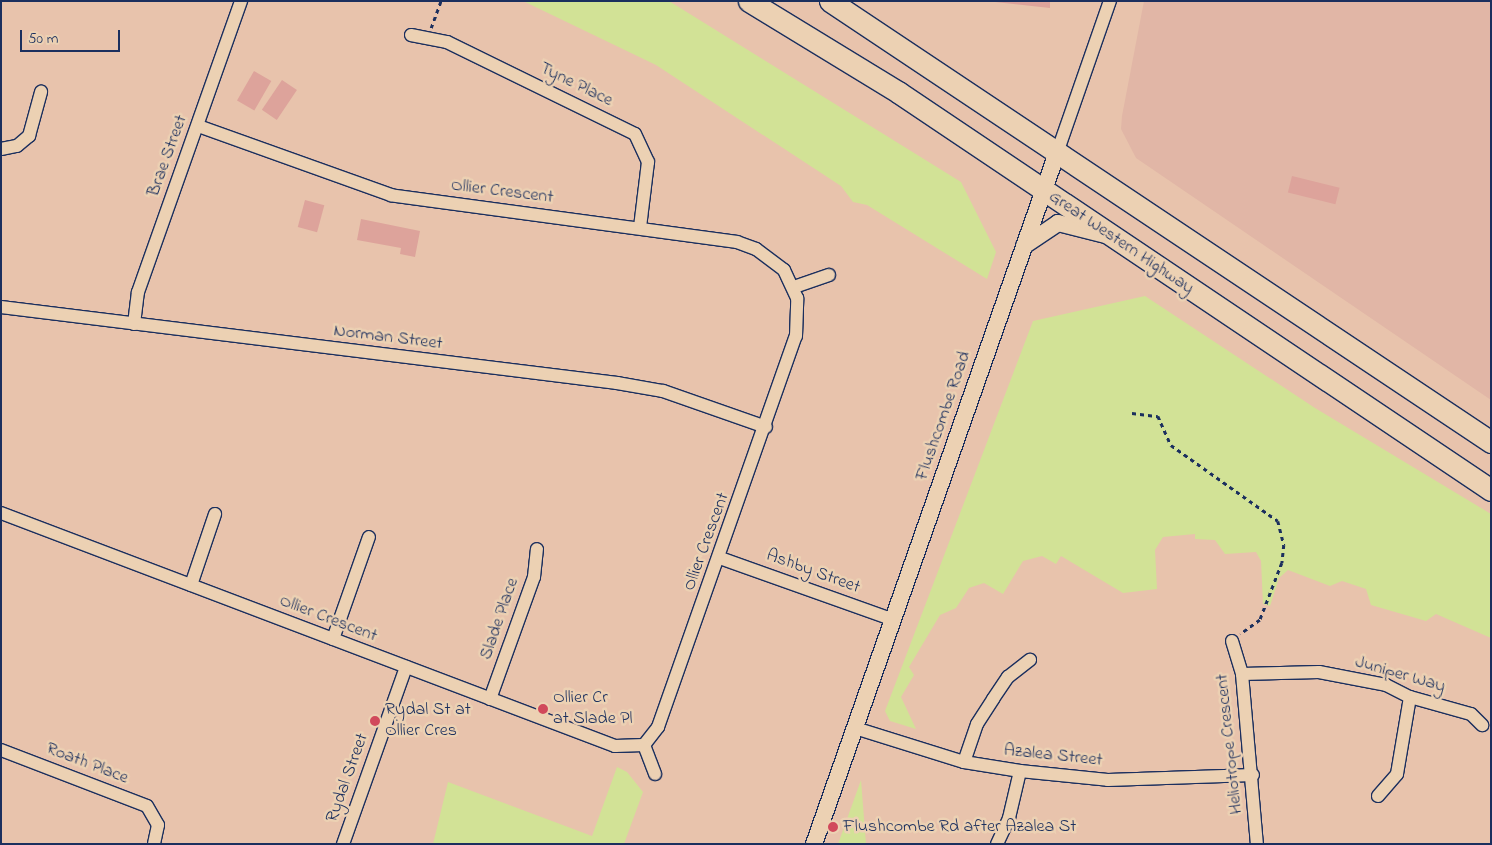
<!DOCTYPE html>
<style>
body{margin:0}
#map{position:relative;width:1492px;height:845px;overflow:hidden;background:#e8c3ac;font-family:"Indie Flower",sans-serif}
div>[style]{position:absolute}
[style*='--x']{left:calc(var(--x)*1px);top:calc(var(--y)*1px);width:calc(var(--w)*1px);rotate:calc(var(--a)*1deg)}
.built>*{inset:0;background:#e1b6a6}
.green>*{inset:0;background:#d2e296}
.building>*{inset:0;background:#dda39b;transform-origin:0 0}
.path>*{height:2.5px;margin-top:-1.25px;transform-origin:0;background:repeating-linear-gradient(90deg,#1b2f5e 0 4px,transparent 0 8px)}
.roads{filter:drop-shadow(1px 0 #1b2f5e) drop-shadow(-1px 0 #1b2f5e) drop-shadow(0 1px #1b2f5e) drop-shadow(0 -1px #1b2f5e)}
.minor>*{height:12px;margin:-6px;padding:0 6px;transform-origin:6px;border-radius:6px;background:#ecd1b3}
.tertiary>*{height:16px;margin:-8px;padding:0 8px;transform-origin:8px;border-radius:8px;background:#ecd1b3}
.trunk>*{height:21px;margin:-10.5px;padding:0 10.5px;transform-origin:10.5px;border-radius:10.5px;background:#ecd1b3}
.dots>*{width:14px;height:14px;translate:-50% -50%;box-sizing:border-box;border:2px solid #ecd1b3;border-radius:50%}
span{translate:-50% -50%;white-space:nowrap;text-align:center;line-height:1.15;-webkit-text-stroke:5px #ecd1b3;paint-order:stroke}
.street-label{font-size:18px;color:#1b2f5e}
.poi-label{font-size:18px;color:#1b2f5e}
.left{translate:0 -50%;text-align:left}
.frame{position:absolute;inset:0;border:2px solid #1b2f5e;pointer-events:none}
.scale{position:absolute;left:20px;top:30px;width:100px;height:22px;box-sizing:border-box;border:2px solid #1b2f5e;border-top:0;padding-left:6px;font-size:15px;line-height:18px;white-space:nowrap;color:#1b2f5e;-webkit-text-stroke:4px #ecd1b3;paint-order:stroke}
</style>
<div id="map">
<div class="built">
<i style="clip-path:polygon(1144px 1px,1491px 1px,1491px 400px,1136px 158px,1121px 129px,1122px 116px)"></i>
</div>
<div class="green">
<i style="clip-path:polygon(523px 1px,669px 1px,961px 182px,996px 252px,987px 279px,867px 205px,853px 202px,841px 186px,656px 65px)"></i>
<i style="clip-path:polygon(1145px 296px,1315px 408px,1491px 514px,1491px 638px,1436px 614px,1426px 621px,1371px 605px,1366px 589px,1342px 581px,1330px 586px,1288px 570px,1279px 578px,1270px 606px,1263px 604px,1261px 561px,1256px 552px,1225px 554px,1215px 540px,1195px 539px,1195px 534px,1163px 537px,1155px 550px,1157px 589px,1123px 593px,1061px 556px,1056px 564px,1042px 556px,1023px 561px,1003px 594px,984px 583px,969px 588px,956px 608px,940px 615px,909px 667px,914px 675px,901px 697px,916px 729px,890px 721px,885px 711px,1033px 321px)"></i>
<i style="clip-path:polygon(617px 767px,627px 772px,643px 792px,624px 844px,433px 844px,448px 782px,592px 836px)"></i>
<i style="clip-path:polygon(861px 780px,866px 844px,838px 844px)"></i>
</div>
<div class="building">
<i style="clip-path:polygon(986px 1px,1050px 1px,1050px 8px)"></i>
<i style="left:254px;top:71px;width:20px;height:34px;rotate:30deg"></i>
<i style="left:282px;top:80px;width:18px;height:36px;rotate:34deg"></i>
<i style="left:1292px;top:176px;width:49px;height:17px;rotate:14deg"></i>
<i style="left:305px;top:200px;width:20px;height:28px;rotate:15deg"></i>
<i style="clip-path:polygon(361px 219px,420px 231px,415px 257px,400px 254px,401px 248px,357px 240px)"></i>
</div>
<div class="path">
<i style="--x:431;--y:28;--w:29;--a:-70"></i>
<i style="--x:1132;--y:413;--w:26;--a:7"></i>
<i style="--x:1158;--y:416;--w:32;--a:66"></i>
<i style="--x:1171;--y:445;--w:131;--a:35.4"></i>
<i style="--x:1278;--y:521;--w:25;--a:76"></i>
<i style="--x:1284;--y:545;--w:18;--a:96"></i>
<i style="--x:1282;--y:563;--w:61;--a:111.1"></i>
<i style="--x:1260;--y:620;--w:24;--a:144"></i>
</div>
<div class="roads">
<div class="minor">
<i style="--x:411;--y:35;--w:37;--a:11"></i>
<i style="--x:447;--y:42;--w:209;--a:26.1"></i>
<i style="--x:635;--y:134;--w:31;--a:65"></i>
<i style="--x:648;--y:162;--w:65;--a:97"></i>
<i style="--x:1;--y:149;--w:16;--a:-11"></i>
<i style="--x:17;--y:146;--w:16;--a:-40"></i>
<i style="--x:29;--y:136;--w:46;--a:-74.7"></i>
<i style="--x:1058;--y:150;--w:158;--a:-70.8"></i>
<i style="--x:794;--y:287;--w:37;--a:-19"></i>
<i style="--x:1;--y:307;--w:621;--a:7.03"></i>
<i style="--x:617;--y:383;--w:47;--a:9.9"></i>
<i style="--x:663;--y:391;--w:109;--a:19.3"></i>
<i style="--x:134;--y:324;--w:32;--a:-83"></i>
<i style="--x:138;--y:292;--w:309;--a:-70.5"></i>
<i style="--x:1;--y:513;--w:657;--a:20.78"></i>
<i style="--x:615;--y:746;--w:29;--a:-2"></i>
<i style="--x:644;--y:745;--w:23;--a:-52"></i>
<i style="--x:658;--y:727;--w:415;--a:-70.6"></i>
<i style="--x:796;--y:336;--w:38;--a:-88"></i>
<i style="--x:797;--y:298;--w:31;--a:-115"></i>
<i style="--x:784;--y:270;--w:35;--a:-143"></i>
<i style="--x:756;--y:249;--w:20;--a:-160"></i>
<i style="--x:737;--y:242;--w:349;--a:-172.3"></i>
<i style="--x:391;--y:195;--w:205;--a:-160.3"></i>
<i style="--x:720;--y:558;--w:185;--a:19.6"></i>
<i style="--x:191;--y:585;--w:75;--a:-71.3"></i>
<i style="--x:333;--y:639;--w:108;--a:-70.6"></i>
<i style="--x:1232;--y:641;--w:34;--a:73"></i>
<i style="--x:1242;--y:674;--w:171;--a:85"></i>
<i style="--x:1242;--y:674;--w:77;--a:-1.5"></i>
<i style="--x:1319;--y:672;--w:68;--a:11"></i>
<i style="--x:1386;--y:685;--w:27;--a:27"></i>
<i style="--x:1410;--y:697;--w:63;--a:15.6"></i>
<i style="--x:1471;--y:714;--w:16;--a:45"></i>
<i style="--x:490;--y:699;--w:130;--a:-70.2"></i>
<i style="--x:534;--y:577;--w:28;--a:-84"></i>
<i style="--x:855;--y:728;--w:114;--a:17.3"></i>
<i style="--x:964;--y:762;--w:57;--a:9.1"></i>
<i style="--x:1020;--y:771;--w:88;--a:5.8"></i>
<i style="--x:1108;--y:780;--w:145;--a:-2"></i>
<i style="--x:644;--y:745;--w:31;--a:69"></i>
<i style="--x:1;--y:750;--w:156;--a:21"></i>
<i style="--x:147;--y:806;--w:22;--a:60"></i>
<i style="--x:158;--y:825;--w:19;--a:102"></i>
<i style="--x:964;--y:762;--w:40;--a:-71.1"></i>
<i style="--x:977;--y:724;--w:30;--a:-57"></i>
<i style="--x:993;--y:699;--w:27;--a:-56"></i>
<i style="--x:1008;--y:677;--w:28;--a:-38"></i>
<i style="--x:1378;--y:796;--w:29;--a:-49"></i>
<i style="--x:1397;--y:774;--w:78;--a:-80.4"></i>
<i style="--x:343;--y:844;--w:188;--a:-70.4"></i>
<i style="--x:997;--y:844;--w:29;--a:-65"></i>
<i style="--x:1009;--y:818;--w:48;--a:-76.8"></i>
</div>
<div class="tertiary">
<i style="--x:1024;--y:246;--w:41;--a:-34.1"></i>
<i style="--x:1058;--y:223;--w:49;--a:14.3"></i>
<i style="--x:814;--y:844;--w:736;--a:-70.63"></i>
</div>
<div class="trunk">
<i style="--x:749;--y:1;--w:175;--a:31.4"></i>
<i style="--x:898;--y:92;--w:714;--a:33.87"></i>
<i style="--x:830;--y:1;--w:795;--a:33.71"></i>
</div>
</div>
<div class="dots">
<i style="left:543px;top:709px;background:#d1495b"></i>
<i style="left:375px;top:721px;background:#d1495b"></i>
<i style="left:833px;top:827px;background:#d1495b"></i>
</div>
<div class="street-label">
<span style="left:576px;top:85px;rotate:26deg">Tyne Place</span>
<span style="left:168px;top:156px;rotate:-70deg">Brae Street</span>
<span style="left:502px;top:192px;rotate:7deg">Ollier Crescent</span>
<span style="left:1121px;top:243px;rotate:34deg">Great Western Highway</span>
<span style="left:388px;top:338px;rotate:7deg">Norman Street</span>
<span style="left:944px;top:416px;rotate:-71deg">Flushcombe Road</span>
<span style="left:707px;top:542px;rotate:-70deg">Ollier Crescent</span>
<span style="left:813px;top:572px;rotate:20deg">Ashby Street</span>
<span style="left:328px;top:619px;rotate:21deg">Ollier Crescent</span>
<span style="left:500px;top:619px;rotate:-71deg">Slade Place</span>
<span style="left:1400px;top:675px;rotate:16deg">Juniper Way</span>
<span style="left:1230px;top:744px;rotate:-96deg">Heliotrope Crescent</span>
<span style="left:1053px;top:756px;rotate:6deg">Azalea Street</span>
<span style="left:87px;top:764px;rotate:21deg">Roath Place</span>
<span style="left:348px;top:778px;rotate:-70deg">Rydal Street</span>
</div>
<div class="poi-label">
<span class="left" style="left:553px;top:709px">Ollier Cr<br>at Slade Pl</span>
<span class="left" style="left:385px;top:721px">Rydal St at<br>Ollier Cres</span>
<span class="left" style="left:843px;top:827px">Flushcombe Rd after Azalea St</span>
</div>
<div class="frame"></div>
<div class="scale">50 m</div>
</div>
